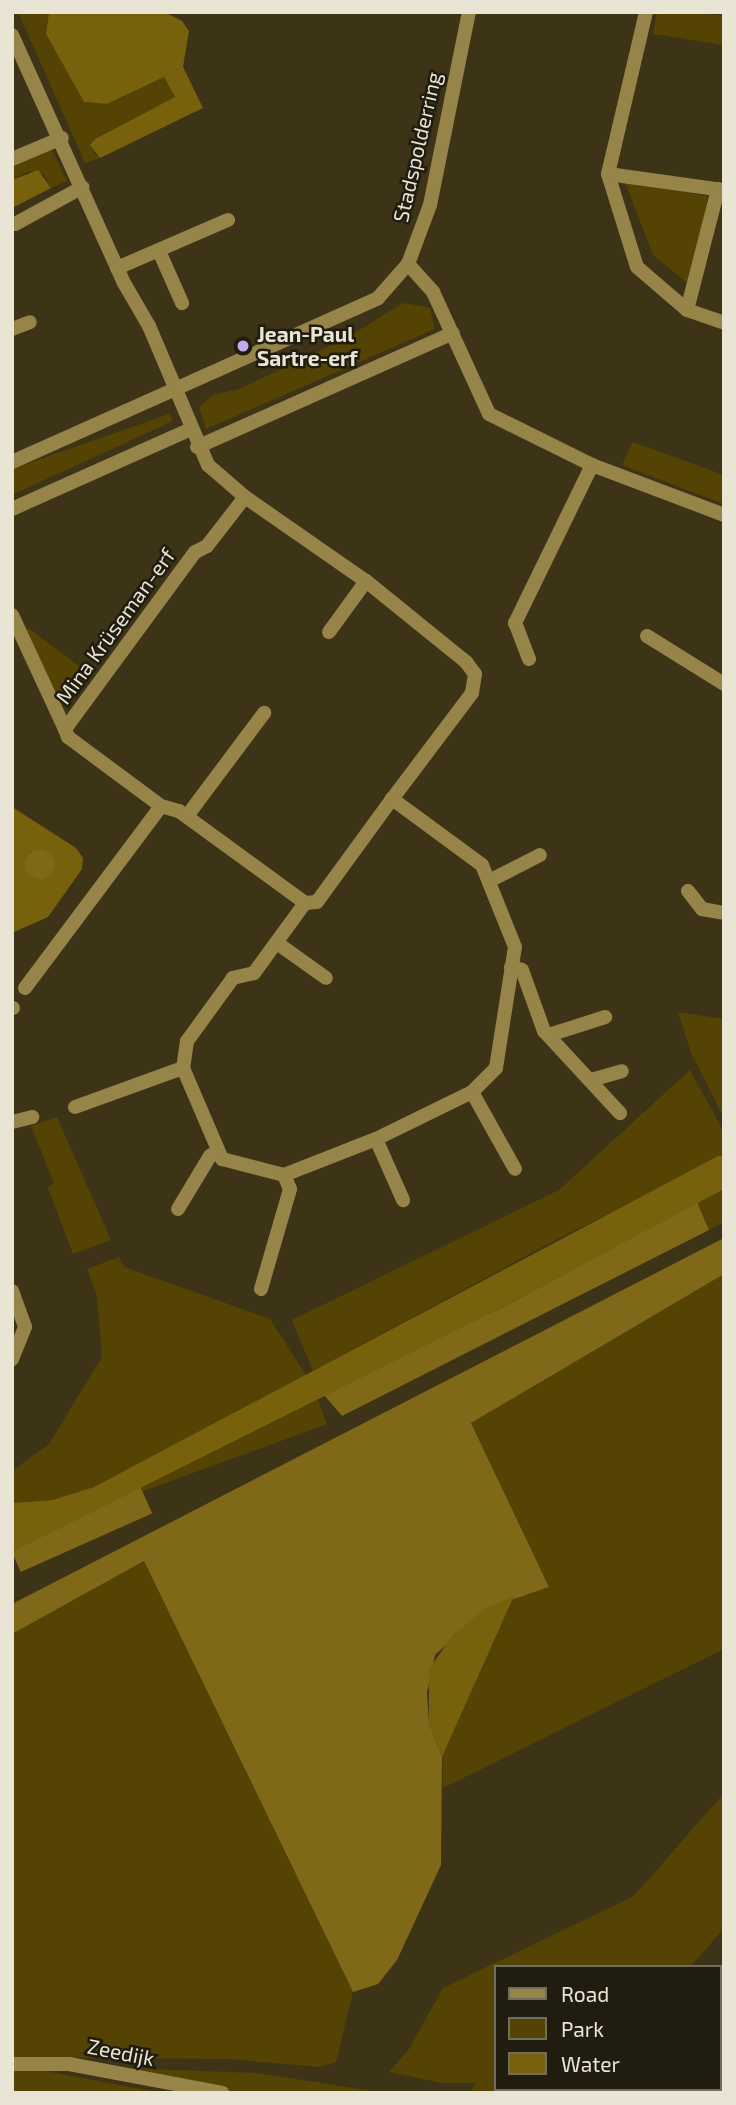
<!DOCTYPE html>
<meta charset="utf-8">
<style>
body{margin:0}
#map{position:relative;width:736px;height:2105px;overflow:hidden;background:#3d3418;font-family:"Exo 2",sans-serif}
div>[style]{position:absolute}
[style*='--x']{left:calc(var(--x)*1px);top:calc(var(--y)*1px);width:calc(var(--w)*1px);rotate:calc(var(--a)*1deg)}
.green>*{inset:0;background:#544302;transform-origin:0 0}
.forest>*{inset:0;background:#7f6919;transform-origin:0 0}
.round{border-radius:50%}
.water>*{inset:0;background:#77610c}
.minor>*{height:14px;margin:-7px;padding:0 7px;transform-origin:7px;border-radius:7px;background:#978448}
.tertiary>*{height:14px;margin:-7px;padding:0 7px;transform-origin:7px;border-radius:7px;background:#978448}
.dots>*{width:19px;height:19px;translate:-50% -50%;box-sizing:border-box;border:4px solid #201c10;border-radius:50%}
span{translate:-50% -50%;white-space:nowrap;text-align:center;line-height:1.15;-webkit-text-stroke:5px #201c10;paint-order:stroke}
.street-label{font-size:21px;color:#e9e4d4}
.poi-label{font-size:21px;color:#e9e4d4;font-weight:700}
.left{translate:0 -50%;text-align:left}
.frame{position:absolute;inset:0;border:14px solid #e9e4d4;pointer-events:none}
.legend{position:absolute;left:494px;top:1965px;width:228px;height:126px;box-sizing:border-box;background:#201c10;border:2px solid #706c5e;margin:0;padding:9px 12px;list-style:none;font-size:21px;color:#e9e4d4}
.legend li{display:flex;align-items:center;gap:14px;height:35px}
.legend b{width:35px;border:2px solid #706c5e}
</style>
<div id="map">
<div class="green">
<i style="clip-path:polygon(18px 12px,49px 12px,46px 34px,84px 102px,107px 104px,164px 77px,175px 97px,95px 139px,94px 153px,100px 158px,85px 163px)"></i>
<i style="clip-path:polygon(657px 12px,724px 15px,724px 45px,653px 34px)"></i>
<i style="clip-path:polygon(51px 148px,67px 181px,51px 188px,43px 174px,29px 171px,12px 180px,12px 164px)"></i>
<i style="clip-path:polygon(625px 182px,708px 196px,692px 287px,653px 255px)"></i>
<i style="clip-path:polygon(403px 303px,430px 308px,435px 329px,206px 429px,199px 407px,213px 395px,239px 389px,345px 339px)"></i>
<i style="clip-path:polygon(169px 414px,173px 421px,12px 495px,12px 469px)"></i>
<i style="clip-path:polygon(633px 442px,724px 475px,724px 504px,622px 465px)"></i>
<i style="clip-path:polygon(28px 628px,86px 671px,63px 704px,53px 698px,24px 633px)"></i>
<i style="clip-path:polygon(678px 1012px,724px 1019px,724px 1118px,691px 1053px)"></i>
<i style="clip-path:polygon(690px 1070px,724px 1132px,724px 1156px,552px 1242px,313px 1371px,292px 1320px,559px 1190px)"></i>
<i style="clip-path:polygon(57px 1117px,111px 1240px,73px 1254px,48px 1188px,54px 1183px,31px 1126px)"></i>
<i style="clip-path:polygon(724px 1189px,724px 1222px,709px 1230px,697px 1202px)"></i>
<i style="clip-path:polygon(119px 1257px,124px 1267px,270px 1319px,306px 1375px,94px 1487px,52px 1500px,12px 1503px,12px 1471px,49px 1444px,102px 1357px,97px 1296px,87px 1269px)"></i>
<i style="clip-path:polygon(724px 1274px,724px 1649px,443px 1788px,442px 1757px,514px 1596px,549px 1587px,471px 1423px)"></i>
<i style="left:317px;top:1397px;width:29px;height:198px;rotate:70deg"></i>
<i style="clip-path:polygon(144px 1561px,353px 1992px,336px 2062px,319px 2067px,229px 2059px,12px 2057px,12px 1634px)"></i>
<i style="clip-path:polygon(724px 1793px,724px 1928px,690px 1967px,496px 1967px,496px 2089px,585px 2089px,582px 2093px,469px 2093px,477px 2083px,442px 2083px,389px 2072px,409px 2049px,443px 1988px,634px 1896px)"></i>
<i style="clip-path:polygon(97px 2067px,257px 2073px,386px 2093px,245px 2093px)"></i>
<i style="clip-path:polygon(12px 2071px,45px 2071px,162px 2093px,12px 2093px)"></i>
</div>
<div class="forest">
<i class="round" style="left:24px;top:849px;width:32px;height:32px"></i>
<i style="clip-path:polygon(697px 1202px,709px 1230px,342px 1416px,323px 1394px,507px 1305px)"></i>
<i style="clip-path:polygon(724px 1238px,724px 1274px,471px 1423px,549px 1587px,485px 1609px,435px 1655px,427px 1693px,429px 1722px,442px 1757px,441px 1865px,397px 1960px,378px 1984px,353px 1992px,144px 1561px,12px 1634px,12px 1604px)"></i>
<i style="left:140px;top:1486px;width:30px;height:144px;rotate:66deg"></i>
</div>
<div class="water">
<i style="clip-path:polygon(49px 12px,164px 12px,182px 21px,189px 31px,183px 67px,203px 108px,100px 158px,90px 145px,95px 139px,175px 97px,164px 77px,107px 104px,84px 102px,46px 34px)"></i>
<i style="clip-path:polygon(38px 170px,51px 188px,12px 208px,12px 180px)"></i>
<i style="clip-path:polygon(evenodd,12px 807px,76px 848px,83px 858px,82px 869px,48px 917px,12px 933px,12px 807px,41px 849px,51px 854px,55px 864px,51px 875px,42px 880px,27px 874px,24px 863px,30px 852px,41px 849px)"></i>
<i style="clip-path:polygon(718px 1156px,724px 1156px,724px 1189px,507px 1305px,12px 1552px,12px 1503px,52px 1500px,94px 1487px)"></i>
<i style="clip-path:polygon(514px 1596px,442px 1757px,429px 1722px,429px 1669px,453px 1635px,485px 1609px)"></i>
</div>
<div class="minor">
<i style="--x:646;--y:12;--w:166;--a:103.2"></i>
<i style="--x:608;--y:174;--w:97;--a:72.7"></i>
<i style="--x:637;--y:267;--w:66;--a:40.7"></i>
<i style="--x:687;--y:310;--w:39;--a:19"></i>
<i style="--x:12;--y:35;--w:272;--a:65.7"></i>
<i style="--x:124;--y:283;--w:50;--a:59.8"></i>
<i style="--x:149;--y:326;--w:151;--a:67"></i>
<i style="--x:208;--y:465;--w:49;--a:40.9"></i>
<i style="--x:245;--y:497;--w:147;--a:34.8"></i>
<i style="--x:366;--y:581;--w:129;--a:39"></i>
<i style="--x:466;--y:662;--w:15;--a:53"></i>
<i style="--x:475;--y:674;--w:19;--a:99"></i>
<i style="--x:472;--y:693;--w:133;--a:127"></i>
<i style="--x:392;--y:799;--w:127;--a:126.1"></i>
<i style="--x:317;--y:902;--w:12;--a:175"></i>
<i style="--x:305;--y:903;--w:87;--a:126.1"></i>
<i style="--x:254;--y:973;--w:22;--a:167"></i>
<i style="--x:233;--y:978;--w:78;--a:126.1"></i>
<i style="--x:187;--y:1041;--w:27;--a:98"></i>
<i style="--x:183;--y:1068;--w:99;--a:66.8"></i>
<i style="--x:222;--y:1159;--w:64;--a:14.5"></i>
<i style="--x:284;--y:1175;--w:99;--a:-21.4"></i>
<i style="--x:376;--y:1139;--w:107;--a:-26.1"></i>
<i style="--x:472;--y:1092;--w:34;--a:-45"></i>
<i style="--x:496;--y:1068;--w:122;--a:-81.1"></i>
<i style="--x:515;--y:947;--w:88;--a:-111.9"></i>
<i style="--x:482;--y:865;--w:112;--a:-143.7"></i>
<i style="--x:12;--y:159;--w:54;--a:-22.8"></i>
<i style="--x:608;--y:174;--w:117;--a:7.9"></i>
<i style="--x:15;--y:224;--w:77;--a:-28.6"></i>
<i style="--x:159;--y:251;--w:57;--a:66.1"></i>
<i style="--x:408;--y:264;--w:38;--a:48"></i>
<i style="--x:433;--y:292;--w:134;--a:65.3"></i>
<i style="--x:489;--y:414;--w:115;--a:26.3"></i>
<i style="--x:592;--y:465;--w:141;--a:20.7"></i>
<i style="--x:117;--y:268;--w:121;--a:-23.4"></i>
<i style="--x:687;--y:310;--w:125;--a:-75.6"></i>
<i style="--x:12;--y:329;--w:19;--a:-21"></i>
<i style="--x:197;--y:447;--w:280;--a:-24"></i>
<i style="--x:245;--y:497;--w:62;--a:127.8"></i>
<i style="--x:207;--y:546;--w:13;--a:153"></i>
<i style="--x:195;--y:552;--w:220;--a:126.3"></i>
<i style="--x:65;--y:729;--w:9;--a:69"></i>
<i style="--x:68;--y:737;--w:116;--a:36.6"></i>
<i style="--x:161;--y:806;--w:19;--a:16"></i>
<i style="--x:179;--y:811;--w:156;--a:36.1"></i>
<i style="--x:12;--y:509;--w:194;--a:-24.1"></i>
<i style="--x:12;--y:615;--w:126;--a:65.1"></i>
<i style="--x:329;--y:632;--w:63;--a:-54"></i>
<i style="--x:647;--y:636;--w:91;--a:31.9"></i>
<i style="--x:529;--y:659;--w:39;--a:-111"></i>
<i style="--x:515;--y:623;--w:176;--a:-64"></i>
<i style="--x:187;--y:816;--w:129;--a:-53.2"></i>
<i style="--x:489;--y:881;--w:57;--a:-27"></i>
<i style="--x:688;--y:891;--w:23;--a:52"></i>
<i style="--x:702;--y:909;--w:22;--a:10"></i>
<i style="--x:277;--y:943;--w:60;--a:35.5"></i>
<i style="--x:511;--y:967;--w:11;--a:15"></i>
<i style="--x:522;--y:970;--w:65;--a:70.2"></i>
<i style="--x:544;--y:1031;--w:112;--a:47.2"></i>
<i style="--x:25;--y:988;--w:227;--a:-53.2"></i>
<i style="--x:12;--y:1008;--w:1;--a:0"></i>
<i style="--x:549;--y:1035;--w:59;--a:-17.8"></i>
<i style="--x:591;--y:1080;--w:32;--a:-16"></i>
<i style="--x:472;--y:1092;--w:88;--a:60.8"></i>
<i style="--x:75;--y:1107;--w:115;--a:-19.9"></i>
<i style="--x:12;--y:1122;--w:21;--a:-14"></i>
<i style="--x:376;--y:1139;--w:67;--a:66.1"></i>
<i style="--x:178;--y:1209;--w:62;--a:-58.9"></i>
<i style="--x:210;--y:1156;--w:9;--a:-32"></i>
<i style="--x:261;--y:1289;--w:104;--a:-73.8"></i>
<i style="--x:290;--y:1189;--w:15;--a:-113"></i>
<i style="--x:12;--y:1291;--w:38;--a:70"></i>
<i style="--x:25;--y:1327;--w:35;--a:112"></i>
<i style="--x:720;--y:2055;--w:10;--a:-66"></i>
<i style="--x:12;--y:2064;--w:57;--a:0"></i>
<i style="--x:69;--y:2064;--w:156;--a:10.7"></i>
<i style="--x:705;--y:2093;--w:4;--a:-76"></i>
</div>
<div class="tertiary">
<i style="--x:12;--y:462;--w:401;--a:-24.1"></i>
<i style="--x:378;--y:298;--w:45;--a:-48.6"></i>
<i style="--x:408;--y:264;--w:63;--a:-69.6"></i>
<i style="--x:430;--y:205;--w:197;--a:-78.6"></i>
</div>
<div class="dots">
<i style="left:243px;top:346px;background:#c4a7f1"></i>
</div>
<div class="street-label">
<span style="left:417px;top:147px;rotate:-77deg">Stadspolderring</span>
<span style="left:115px;top:626px;rotate:-54deg">Mina Krüseman-erf</span>
<span style="left:121px;top:2052px;rotate:11deg">Zeedijk</span>
</div>
<div class="poi-label">
<span class="left" style="left:257px;top:346px">Jean-Paul<br>Sartre-erf</span>
</div>
<div class="frame"></div>
<ul class="legend">
<li><b style="height:9px;background:#978448"></b>Road</li>
<li><b style="height:19px;background:#544302"></b>Park</li>
<li><b style="height:19px;background:#77610c"></b>Water</li>
</ul>
</div>
